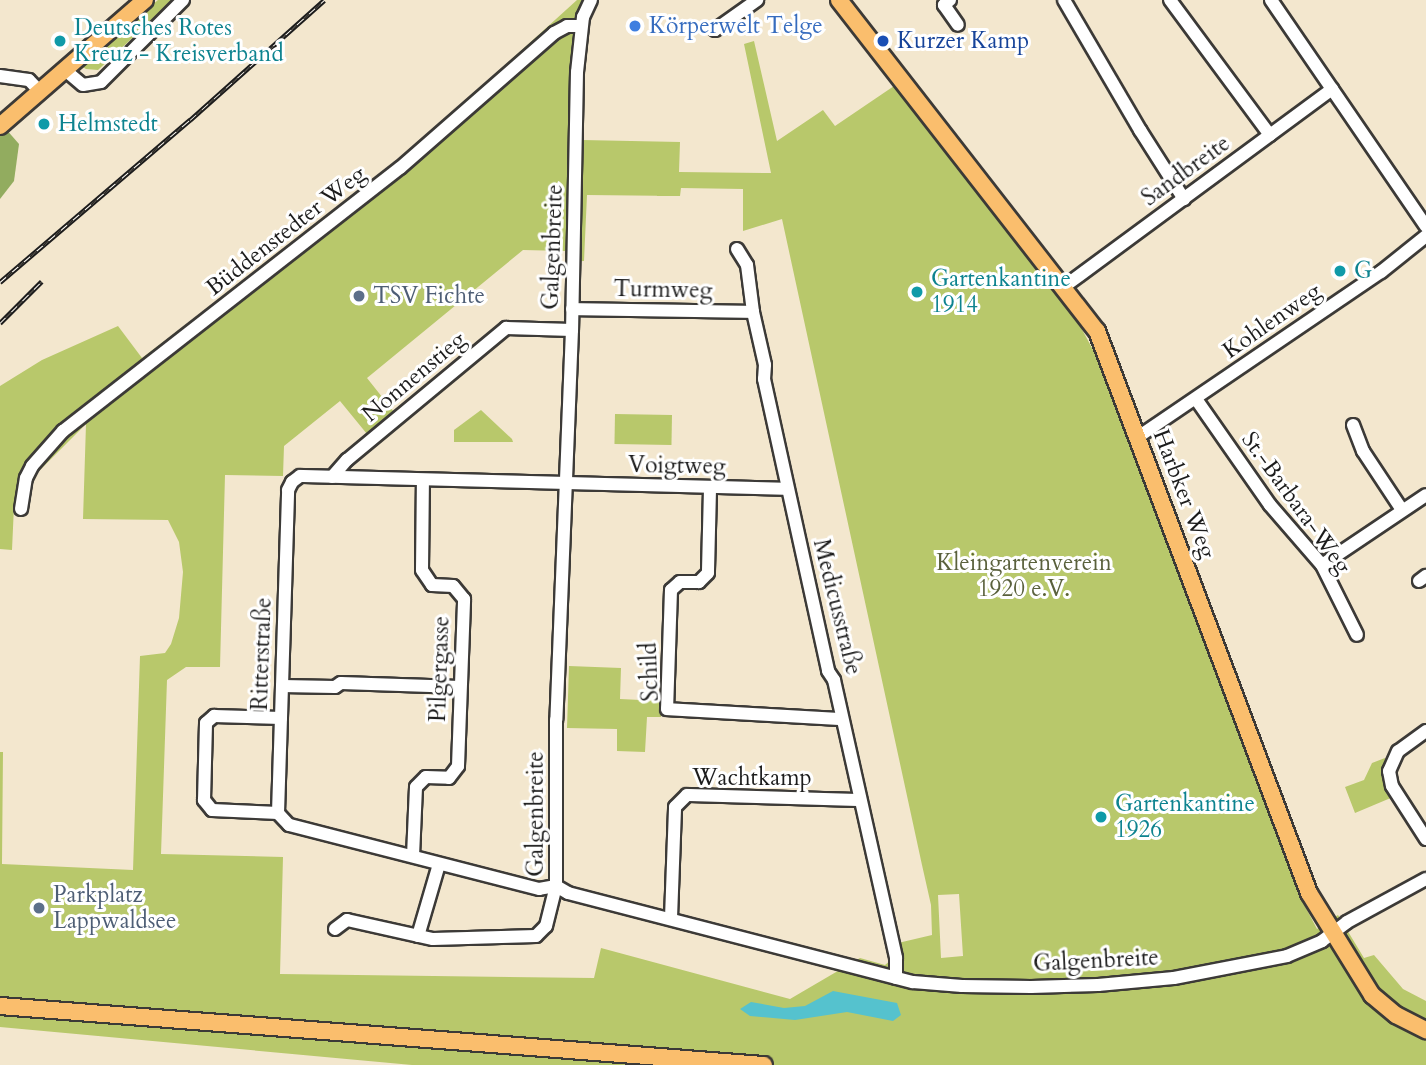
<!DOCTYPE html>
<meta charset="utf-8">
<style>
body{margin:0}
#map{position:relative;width:1426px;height:1065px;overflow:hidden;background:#f3e7ce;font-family:Cardo,serif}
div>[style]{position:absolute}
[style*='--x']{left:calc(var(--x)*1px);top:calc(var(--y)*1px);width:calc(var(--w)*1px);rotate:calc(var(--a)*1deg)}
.green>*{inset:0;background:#b8c86b;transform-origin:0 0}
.forest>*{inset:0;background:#92ac5f}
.water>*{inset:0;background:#55c2ce}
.roads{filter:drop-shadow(2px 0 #3c3a37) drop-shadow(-2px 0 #3c3a37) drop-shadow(0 2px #3c3a37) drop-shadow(0 -2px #3c3a37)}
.minor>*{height:12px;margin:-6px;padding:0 6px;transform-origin:6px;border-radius:6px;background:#fff}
.major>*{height:16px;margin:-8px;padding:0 8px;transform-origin:8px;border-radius:8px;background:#fabe6d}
.rail>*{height:5px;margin-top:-2.5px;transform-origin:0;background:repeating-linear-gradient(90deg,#fff 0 8px,#1c1c1c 0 16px);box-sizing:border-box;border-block:2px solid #1c1c1c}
.dots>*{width:19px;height:19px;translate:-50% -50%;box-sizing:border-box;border:4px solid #fff;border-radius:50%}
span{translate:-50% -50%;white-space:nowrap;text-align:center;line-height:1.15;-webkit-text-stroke:6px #fff;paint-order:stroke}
.shop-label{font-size:23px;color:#366cbe}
.left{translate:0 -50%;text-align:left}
.culture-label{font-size:23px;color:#0d838f}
.transit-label{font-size:23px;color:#164399}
.street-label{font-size:23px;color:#1c1c1c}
.service-label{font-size:23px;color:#4e5e75}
.park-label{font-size:23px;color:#5a613c}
</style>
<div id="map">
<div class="green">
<i style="clip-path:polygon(158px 0,173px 0,98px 70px,86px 69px,80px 65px)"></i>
<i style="clip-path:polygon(evenodd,577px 0,597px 0,572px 26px,586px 44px,582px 140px,680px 142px,679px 172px,771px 173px,744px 44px,754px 41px,777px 141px,823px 110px,835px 126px,894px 86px,1027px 250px,1071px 309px,1099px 361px,1130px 432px,1231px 715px,1306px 908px,1317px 929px,1338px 915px,1364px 958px,1374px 955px,1403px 989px,1426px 1001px,1426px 1065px,412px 1065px,0 1027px,0 752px,3px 752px,2px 864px,133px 870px,140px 656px,165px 653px,171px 644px,179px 618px,183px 572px,179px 542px,168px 520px,83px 519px,86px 424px,34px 476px,26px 505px,14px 506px,12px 550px,0 549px,0 386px,42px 360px,118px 326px,142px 358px,389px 170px,577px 0,681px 188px,743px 189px,743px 231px,782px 219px,922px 865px,931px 905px,932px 935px,898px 943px,891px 960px,885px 965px,860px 958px,790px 999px,601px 948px,594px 978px,280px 974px,283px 857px,161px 854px,167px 680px,186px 667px,220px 667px,225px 475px,283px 476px,284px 446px,340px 401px,367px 434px,394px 412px,367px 378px,523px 250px,565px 251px,565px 262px,584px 261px,587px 195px,680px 196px,681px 188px,577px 0,959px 894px,963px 956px,941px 958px,938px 895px,959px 894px)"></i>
<i style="clip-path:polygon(481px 410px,512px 439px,513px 442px,454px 442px,454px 430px)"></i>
<i style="left:615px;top:414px;width:57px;height:30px;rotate:1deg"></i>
<i style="clip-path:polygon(569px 666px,621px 668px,620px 699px,661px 701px,661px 717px,647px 717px,645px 752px,617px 751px,617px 729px,567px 728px)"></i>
<i style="clip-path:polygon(1385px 758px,1384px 779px,1393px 797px,1355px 813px,1345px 787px,1364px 780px,1372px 763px)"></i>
</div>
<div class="forest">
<i style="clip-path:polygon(5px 128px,19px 144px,14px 181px,0 199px,0 133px)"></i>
</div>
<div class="water">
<i style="clip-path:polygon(833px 991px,897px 1003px,901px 1015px,893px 1021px,847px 1012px,795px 1020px,750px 1016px,740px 1009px,751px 1002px,784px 1008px,805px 1006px)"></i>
</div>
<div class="roads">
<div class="minor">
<i style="--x:591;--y:0;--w:19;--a:115"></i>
<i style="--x:583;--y:17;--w:55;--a:96.2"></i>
<i style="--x:577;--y:72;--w:258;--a:91.1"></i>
<i style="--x:572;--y:330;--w:390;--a:92.3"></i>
<i style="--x:556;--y:720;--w:166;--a:90"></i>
<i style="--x:556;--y:886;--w:14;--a:30"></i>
<i style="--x:568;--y:893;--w:356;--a:14.5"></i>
<i style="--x:913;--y:982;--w:49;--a:4.7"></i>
<i style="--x:962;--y:986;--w:69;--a:0.8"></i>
<i style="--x:1031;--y:987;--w:67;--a:-1.7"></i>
<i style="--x:1098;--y:985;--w:76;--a:-5.3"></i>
<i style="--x:1174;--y:978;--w:115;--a:-11"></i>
<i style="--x:1287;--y:956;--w:38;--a:-23"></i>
<i style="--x:1322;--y:941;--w:31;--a:-37"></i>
<i style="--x:1347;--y:922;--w:90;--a:-28.6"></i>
<i style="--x:950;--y:0;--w:8;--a:140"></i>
<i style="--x:944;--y:5;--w:24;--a:55"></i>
<i style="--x:1064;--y:0;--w:151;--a:59.7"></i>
<i style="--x:1140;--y:130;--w:82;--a:57.5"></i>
<i style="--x:1170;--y:0;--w:168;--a:53.5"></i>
<i style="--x:1271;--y:0;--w:274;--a:55.6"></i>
<i style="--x:715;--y:30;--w:52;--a:-35.5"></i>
<i style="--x:65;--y:70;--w:23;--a:40"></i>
<i style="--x:83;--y:85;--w:18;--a:-9"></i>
<i style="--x:101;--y:82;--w:116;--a:-45"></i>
<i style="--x:0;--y:76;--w:29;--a:8"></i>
<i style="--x:29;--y:80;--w:16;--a:47"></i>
<i style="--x:737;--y:249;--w:19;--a:58"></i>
<i style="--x:747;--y:265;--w:47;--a:82.7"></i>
<i style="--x:753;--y:312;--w:54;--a:77.2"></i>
<i style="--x:765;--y:365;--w:14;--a:94"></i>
<i style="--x:764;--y:379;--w:299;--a:77.6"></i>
<i style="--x:828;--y:671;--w:11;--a:56"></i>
<i style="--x:834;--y:680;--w:285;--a:77.4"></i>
<i style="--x:896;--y:958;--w:20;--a:90"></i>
<i style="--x:1065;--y:286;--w:332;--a:-36.4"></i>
<i style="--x:572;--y:309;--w:181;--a:0.9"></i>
<i style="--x:1196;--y:399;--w:129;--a:55.1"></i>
<i style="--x:1270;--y:505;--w:79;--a:49.1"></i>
<i style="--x:1322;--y:565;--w:78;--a:63.4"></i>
<i style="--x:1353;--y:425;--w:28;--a:69"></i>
<i style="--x:1363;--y:451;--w:71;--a:56.5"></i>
<i style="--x:1138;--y:437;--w:294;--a:-34.2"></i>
<i style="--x:1381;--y:272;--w:58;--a:-38.7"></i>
<i style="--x:332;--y:477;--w:23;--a:-49"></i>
<i style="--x:347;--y:460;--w:207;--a:-39.7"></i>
<i style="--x:506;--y:328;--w:66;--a:1.7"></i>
<i style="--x:710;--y:489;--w:84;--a:91.4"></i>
<i style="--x:708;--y:573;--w:13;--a:135"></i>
<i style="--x:699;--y:582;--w:19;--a:180"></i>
<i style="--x:680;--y:582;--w:12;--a:138"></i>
<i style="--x:671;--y:590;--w:119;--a:91.9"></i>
<i style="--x:667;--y:709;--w:175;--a:3.3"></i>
<i style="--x:21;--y:509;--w:31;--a:-81"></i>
<i style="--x:26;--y:478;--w:13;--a:-63"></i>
<i style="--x:32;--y:466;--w:47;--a:-48.5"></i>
<i style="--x:63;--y:431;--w:427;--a:-38"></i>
<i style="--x:400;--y:168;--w:205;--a:-41.2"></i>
<i style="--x:554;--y:33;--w:15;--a:-28"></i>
<i style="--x:567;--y:26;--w:14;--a:0"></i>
<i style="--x:1322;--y:565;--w:125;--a:-33.9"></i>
<i style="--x:1419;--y:581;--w:9;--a:-36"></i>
<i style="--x:282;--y:686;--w:53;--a:1.1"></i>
<i style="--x:335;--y:687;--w:7;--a:-34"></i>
<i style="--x:341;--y:683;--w:119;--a:1.9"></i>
<i style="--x:1426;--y:731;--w:34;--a:144"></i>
<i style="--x:1398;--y:751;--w:22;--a:114"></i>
<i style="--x:1389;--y:771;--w:15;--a:79"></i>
<i style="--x:1392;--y:786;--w:63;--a:57.3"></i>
<i style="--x:278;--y:813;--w:66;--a:-177.4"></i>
<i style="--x:212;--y:810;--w:13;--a:-129"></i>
<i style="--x:204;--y:800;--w:77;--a:-88.5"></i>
<i style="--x:206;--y:723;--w:11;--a:-41"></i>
<i style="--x:214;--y:716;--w:67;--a:1.7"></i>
<i style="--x:413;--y:856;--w:69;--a:-87.5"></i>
<i style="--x:416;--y:787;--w:14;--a:-45"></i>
<i style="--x:426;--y:777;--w:23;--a:2"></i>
<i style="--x:449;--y:778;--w:15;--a:-53"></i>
<i style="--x:458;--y:766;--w:167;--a:-87.9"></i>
<i style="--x:464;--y:599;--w:17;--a:-130"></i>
<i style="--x:453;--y:586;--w:21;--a:-177"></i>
<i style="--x:432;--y:585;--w:18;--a:-124"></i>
<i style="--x:422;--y:570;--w:90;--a:-89.4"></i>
<i style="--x:671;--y:918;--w:111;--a:-87.9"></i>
<i style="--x:675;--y:807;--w:17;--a:-45"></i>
<i style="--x:687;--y:795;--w:173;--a:1.7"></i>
<i style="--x:335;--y:929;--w:15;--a:-37"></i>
<i style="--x:347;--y:920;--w:88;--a:12.5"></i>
<i style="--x:433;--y:939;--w:103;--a:-1.7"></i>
<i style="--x:536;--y:936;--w:14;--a:-45"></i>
<i style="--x:546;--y:926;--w:41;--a:-76"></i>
<i style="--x:556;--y:886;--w:17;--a:170"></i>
<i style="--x:539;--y:889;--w:258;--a:-165.6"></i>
<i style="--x:289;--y:825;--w:16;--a:-133"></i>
<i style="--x:278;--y:813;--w:323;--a:-88.2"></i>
<i style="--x:288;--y:490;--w:9;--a:-63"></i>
<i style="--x:292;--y:482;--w:10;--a:-37"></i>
<i style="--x:300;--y:476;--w:487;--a:1.5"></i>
<i style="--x:418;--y:936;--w:75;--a:-73.7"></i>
</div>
<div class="major">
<i style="--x:839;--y:0;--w:420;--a:52.1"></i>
<i style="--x:1097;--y:331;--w:601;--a:69.33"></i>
<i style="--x:1309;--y:893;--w:120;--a:58.3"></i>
<i style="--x:1372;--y:995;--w:31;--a:40"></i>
<i style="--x:1396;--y:1015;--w:34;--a:27"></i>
<i style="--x:0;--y:126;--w:192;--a:-41"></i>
<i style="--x:0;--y:1006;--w:766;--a:4.42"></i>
</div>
</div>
<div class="rail">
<i style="--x:0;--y:282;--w:250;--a:-40.5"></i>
<i style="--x:190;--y:120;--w:180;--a:-41.8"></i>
<i style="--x:0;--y:323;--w:59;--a:-45"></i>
</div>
<div class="dots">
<i style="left:635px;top:26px;background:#3f7fe0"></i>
<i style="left:60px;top:41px;background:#0f9aa8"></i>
<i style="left:883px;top:41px;background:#1a4fb4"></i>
<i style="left:44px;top:124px;background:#0f9aa8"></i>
<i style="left:1340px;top:271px;background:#0f9aa8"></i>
<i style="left:917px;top:292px;background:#0f9aa8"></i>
<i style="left:359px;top:296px;background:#5c6f8a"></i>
<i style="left:1101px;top:817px;background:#0f9aa8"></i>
<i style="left:39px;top:908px;background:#5c6f8a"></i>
</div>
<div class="shop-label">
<span class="left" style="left:649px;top:26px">Körperwelt Telge</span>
</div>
<div class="culture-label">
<span class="left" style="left:74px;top:41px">Deutsches Rotes<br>Kreuz - Kreisverband</span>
<span class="left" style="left:58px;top:124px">Helmstedt</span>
<span class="left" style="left:1354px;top:271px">G</span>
<span class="left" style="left:931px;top:292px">Gartenkantine<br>1914</span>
<span class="left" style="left:1115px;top:817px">Gartenkantine<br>1926</span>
</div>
<div class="transit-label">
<span class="left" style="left:897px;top:41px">Kurzer Kamp</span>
</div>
<div class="street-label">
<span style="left:1186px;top:171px;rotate:-36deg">Sandbreite</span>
<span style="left:286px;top:231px;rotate:-38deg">Büddenstedter Weg</span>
<span style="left:553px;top:247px;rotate:-88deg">Galgenbreite</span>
<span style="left:663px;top:290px;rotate:1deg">Turmweg</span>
<span style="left:1272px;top:321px;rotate:-35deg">Kohlenweg</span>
<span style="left:414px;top:377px;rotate:-40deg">Nonnenstieg</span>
<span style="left:677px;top:466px;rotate:1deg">Voigtweg</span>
<span style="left:1184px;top:494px;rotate:69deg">Harbker Weg</span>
<span style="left:1296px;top:503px;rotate:54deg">St.-Barbara-Weg</span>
<span style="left:837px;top:607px;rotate:76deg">Medicusstraße</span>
<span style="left:262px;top:654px;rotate:-88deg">Ritterstraße</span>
<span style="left:440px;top:669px;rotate:-88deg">Pilgergasse</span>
<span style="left:650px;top:672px;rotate:-92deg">Schild</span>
<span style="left:752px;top:778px">Wachtkamp</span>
<span style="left:536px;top:814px;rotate:-90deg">Galgenbreite</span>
<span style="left:1096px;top:961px;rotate:-3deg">Galgenbreite</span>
</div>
<div class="service-label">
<span class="left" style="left:373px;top:296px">TSV Fichte</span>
<span class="left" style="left:53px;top:908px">Parkplatz<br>Lappwaldsee</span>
</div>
<div class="park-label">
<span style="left:1024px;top:576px">Kleingartenverein<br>1920 e.V.</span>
</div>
</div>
